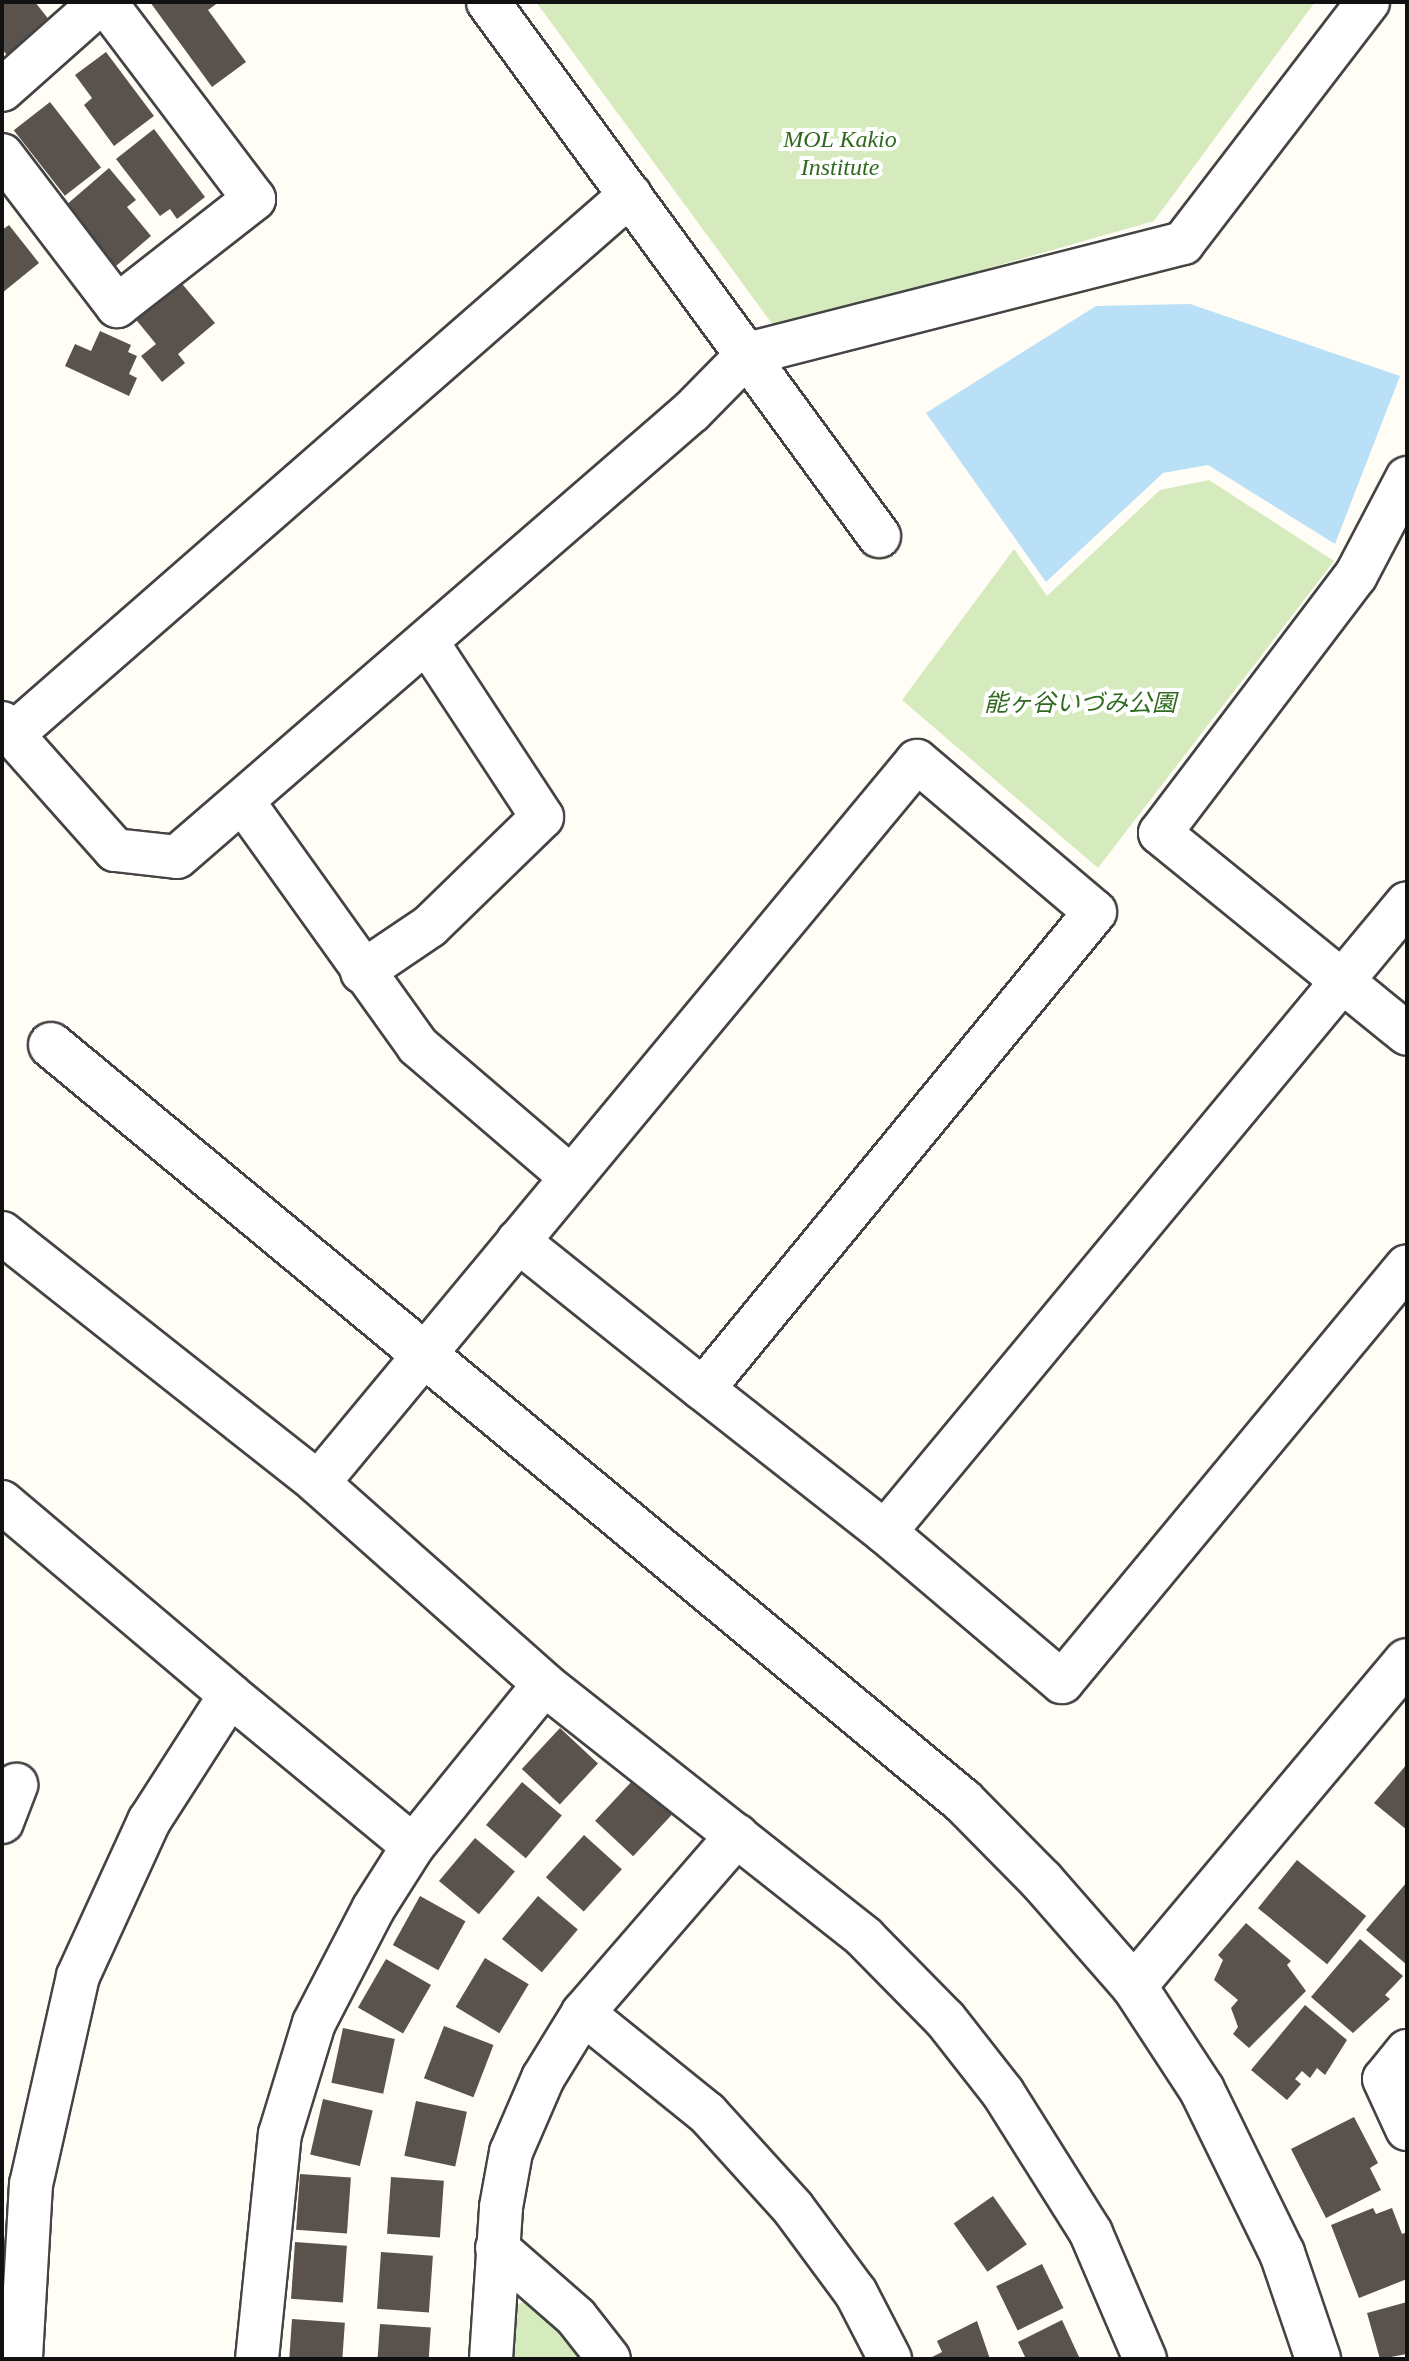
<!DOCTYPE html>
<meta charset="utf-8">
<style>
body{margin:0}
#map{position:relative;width:1409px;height:2361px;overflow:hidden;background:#fffdf5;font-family:"Times New Roman","Noto Sans JP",serif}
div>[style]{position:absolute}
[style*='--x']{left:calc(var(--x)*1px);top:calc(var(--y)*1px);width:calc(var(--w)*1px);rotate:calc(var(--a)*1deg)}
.green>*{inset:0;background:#d5ebbd}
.water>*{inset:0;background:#b9e0f7}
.building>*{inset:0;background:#5a524d;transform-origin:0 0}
.roads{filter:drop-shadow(2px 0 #444) drop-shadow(-2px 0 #444) drop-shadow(0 2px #444) drop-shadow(0 -2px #444)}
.minor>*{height:42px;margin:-21px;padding:0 21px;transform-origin:21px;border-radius:21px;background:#fff}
.tertiary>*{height:44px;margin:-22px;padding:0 22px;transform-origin:22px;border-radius:22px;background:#fff}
span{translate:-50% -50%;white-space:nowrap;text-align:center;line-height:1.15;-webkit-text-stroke:8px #fff;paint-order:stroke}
.park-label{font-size:24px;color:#2f6b1f;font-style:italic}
.frame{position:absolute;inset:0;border:4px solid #111;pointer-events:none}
</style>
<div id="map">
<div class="green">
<i style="clip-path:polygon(536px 2px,1315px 2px,1154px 221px,776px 329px)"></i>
<i style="clip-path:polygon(1209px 480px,1334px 561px,1098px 868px,902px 700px,1014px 549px,1047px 596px,1160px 490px)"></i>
<i style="clip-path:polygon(533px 2298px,589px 2359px,506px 2359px,509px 2308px)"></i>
</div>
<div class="water">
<i style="clip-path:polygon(1190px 304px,1400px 376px,1335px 544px,1208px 465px,1163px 473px,1046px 582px,926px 413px,1096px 306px)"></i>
</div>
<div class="building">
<i style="clip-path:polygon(2px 2px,35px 2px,50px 21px,11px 60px,2px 49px)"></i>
<i style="clip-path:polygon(150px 2px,219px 2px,208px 10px,246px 62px,212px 87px)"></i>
<i style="clip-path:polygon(106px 52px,154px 116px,114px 146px,84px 105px,92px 98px,75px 75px)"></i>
<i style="left:50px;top:102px;width:83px;height:46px;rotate:52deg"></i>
<i style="clip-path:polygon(154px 129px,205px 197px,177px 219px,170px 209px,160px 216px,116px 159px)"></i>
<i style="clip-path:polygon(109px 168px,136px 200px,127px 207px,151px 236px,116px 266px,65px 206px)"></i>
<i style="clip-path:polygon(9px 225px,39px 263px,2px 293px,2px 230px)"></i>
<i style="clip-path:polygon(178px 279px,215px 323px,178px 354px,185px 363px,162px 382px,141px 356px,156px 344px,133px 316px)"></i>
<i style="clip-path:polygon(100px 331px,131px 345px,128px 352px,137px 356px,129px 374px,137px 378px,129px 396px,65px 366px,75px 344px,91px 351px)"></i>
<i style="left:560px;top:1728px;width:52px;height:56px;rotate:43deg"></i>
<i style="clip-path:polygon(1407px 1764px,1407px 1830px,1374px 1803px)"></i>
<i style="left:634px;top:1779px;width:52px;height:57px;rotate:43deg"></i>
<i style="left:522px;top:1782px;width:52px;height:56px;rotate:40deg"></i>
<i style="left:584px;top:1835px;width:51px;height:57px;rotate:42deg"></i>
<i style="left:475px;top:1838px;width:52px;height:56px;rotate:40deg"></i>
<i style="left:1297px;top:1860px;width:89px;height:62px;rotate:39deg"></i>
<i style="clip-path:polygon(1407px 1882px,1407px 1965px,1366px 1930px)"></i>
<i style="left:420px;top:1896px;width:52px;height:56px;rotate:29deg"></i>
<i style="left:538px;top:1896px;width:52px;height:56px;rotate:40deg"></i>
<i style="clip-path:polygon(1246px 1923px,1291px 1961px,1287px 1965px,1306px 1991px,1249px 2048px,1233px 2034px,1238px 2027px,1231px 2008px,1238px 2000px,1214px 1980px,1223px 1960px,1218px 1955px)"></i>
<i style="clip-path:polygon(1360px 1939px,1403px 1976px,1385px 1995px,1390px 1999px,1353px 2033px,1311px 1997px)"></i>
<i style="left:485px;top:1958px;width:51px;height:57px;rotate:31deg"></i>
<i style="left:386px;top:1959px;width:52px;height:56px;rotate:30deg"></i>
<i style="clip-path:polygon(1305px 2005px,1347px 2040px,1325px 2075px,1317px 2068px,1310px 2078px,1302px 2071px,1295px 2079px,1301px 2084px,1287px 2100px,1251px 2070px)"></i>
<i style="left:444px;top:2026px;width:53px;height:56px;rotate:21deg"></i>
<i style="left:343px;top:2028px;width:53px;height:56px;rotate:12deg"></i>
<i style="left:323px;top:2099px;width:51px;height:57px;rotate:13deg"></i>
<i style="left:416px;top:2101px;width:52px;height:56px;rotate:12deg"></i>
<i style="clip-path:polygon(1354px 2117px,1378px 2163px,1370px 2168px,1381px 2190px,1326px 2218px,1291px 2149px)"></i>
<i style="left:300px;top:2174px;width:51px;height:56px;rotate:4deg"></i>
<i style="left:391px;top:2177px;width:53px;height:57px;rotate:4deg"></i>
<i style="left:993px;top:2196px;width:59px;height:48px;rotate:55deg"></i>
<i style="clip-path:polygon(1373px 2208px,1376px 2214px,1392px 2208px,1402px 2234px,1407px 2232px,1407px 2279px,1359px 2298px,1331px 2225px)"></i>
<i style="left:295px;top:2242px;width:52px;height:57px;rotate:4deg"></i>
<i style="left:381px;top:2252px;width:52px;height:57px;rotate:4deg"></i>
<i style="left:1042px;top:2264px;width:49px;height:51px;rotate:64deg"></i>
<i style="clip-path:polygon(1407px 2302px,1407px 2354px,1380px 2359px,1367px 2313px)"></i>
<i style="left:292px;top:2319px;width:53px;height:40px;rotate:4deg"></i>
<i style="clip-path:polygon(1062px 2320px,1080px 2359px,1026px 2359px,1018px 2342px)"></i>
<i style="clip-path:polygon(977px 2321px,990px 2359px,928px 2359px,942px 2352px,937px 2341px)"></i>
<i style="left:380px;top:2324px;width:51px;height:35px;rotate:4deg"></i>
</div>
<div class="roads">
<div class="minor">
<i style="--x:488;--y:2;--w:662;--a:53.79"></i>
<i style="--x:2;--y:90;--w:132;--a:-41.6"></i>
<i style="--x:2;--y:155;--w:190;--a:52.7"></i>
<i style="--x:117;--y:306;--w:174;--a:-38"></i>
<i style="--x:254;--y:199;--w:247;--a:-127.1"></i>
<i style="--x:1407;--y:478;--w:110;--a:117.7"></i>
<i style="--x:1356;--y:575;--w:324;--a:127.2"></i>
<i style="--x:1160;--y:833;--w:318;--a:39.1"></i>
<i style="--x:2;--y:723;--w:170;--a:48.3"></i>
<i style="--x:115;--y:850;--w:62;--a:6.4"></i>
<i style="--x:177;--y:857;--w:681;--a:-40.89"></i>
<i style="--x:692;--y:411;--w:80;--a:-45.5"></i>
<i style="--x:748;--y:354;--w:449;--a:-14.3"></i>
<i style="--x:1183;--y:243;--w:304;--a:-52.5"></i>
<i style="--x:12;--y:735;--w:821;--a:-41.15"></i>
<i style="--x:244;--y:803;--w:299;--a:54.4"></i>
<i style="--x:418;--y:1046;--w:201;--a:40.6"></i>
<i style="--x:362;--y:972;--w:82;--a:-34.1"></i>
<i style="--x:430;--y:926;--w:156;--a:-44.2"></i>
<i style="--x:542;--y:817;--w:209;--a:-123.3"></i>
<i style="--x:2;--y:1233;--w:403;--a:38.3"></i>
<i style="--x:318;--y:1483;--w:302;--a:41.6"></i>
<i style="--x:544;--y:1684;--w:408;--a:38.3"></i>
<i style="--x:864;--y:1937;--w:115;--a:45.4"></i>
<i style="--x:945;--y:2019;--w:94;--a:51.9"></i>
<i style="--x:1003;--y:2093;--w:165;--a:57.8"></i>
<i style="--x:1091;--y:2233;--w:137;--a:66.8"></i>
<i style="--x:518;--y:1241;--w:237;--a:38.7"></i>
<i style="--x:318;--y:1483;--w:938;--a:-50.32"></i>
<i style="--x:917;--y:761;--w:233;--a:40.3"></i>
<i style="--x:1095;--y:912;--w:617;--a:129.41"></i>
<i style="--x:703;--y:1389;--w:231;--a:38.2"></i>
<i style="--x:885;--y:1532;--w:232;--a:40.3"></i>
<i style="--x:1062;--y:1682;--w:540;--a:-50.33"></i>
<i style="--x:2;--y:1502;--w:299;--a:40.2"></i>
<i style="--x:230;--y:1695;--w:150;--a:122.7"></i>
<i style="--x:149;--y:1821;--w:170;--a:114.6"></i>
<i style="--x:78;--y:1976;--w:213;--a:102.7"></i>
<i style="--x:31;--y:2184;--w:175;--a:93.3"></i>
<i style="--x:885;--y:1532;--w:817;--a:-50.31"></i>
<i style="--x:230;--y:1695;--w:237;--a:39.5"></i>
<i style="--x:2;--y:1822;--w:40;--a:-69"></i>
<i style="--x:583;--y:2013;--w:159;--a:38.9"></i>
<i style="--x:707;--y:2113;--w:128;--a:47.8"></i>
<i style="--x:793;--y:2208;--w:106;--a:53.5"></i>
<i style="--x:856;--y:2293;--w:74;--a:62.7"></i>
<i style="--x:1407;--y:2051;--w:36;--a:129"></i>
<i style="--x:1384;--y:2079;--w:55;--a:65.3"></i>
<i style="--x:497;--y:2248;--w:105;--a:41.1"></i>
<i style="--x:576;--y:2317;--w:53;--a:51.8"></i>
<i style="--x:257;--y:2359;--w:226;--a:-84.2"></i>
<i style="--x:280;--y:2134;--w:116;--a:-73"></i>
<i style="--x:314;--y:2023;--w:128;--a:-62.6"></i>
<i style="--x:373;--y:1909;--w:75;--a:-57.6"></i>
<i style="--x:413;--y:1846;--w:208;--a:-51"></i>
<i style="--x:491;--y:2359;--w:152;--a:-86.2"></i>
<i style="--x:501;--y:2207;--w:56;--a:-79.7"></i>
<i style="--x:511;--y:2152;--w:81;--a:-66.6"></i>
<i style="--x:543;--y:2078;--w:76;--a:-58.4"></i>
<i style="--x:583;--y:2013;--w:235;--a:-49.1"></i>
</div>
<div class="tertiary">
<i style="--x:51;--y:1045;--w:1185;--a:39.66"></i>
<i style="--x:963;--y:1801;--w:112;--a:45.4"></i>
<i style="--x:1042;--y:1881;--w:140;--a:48.8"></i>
<i style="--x:1134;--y:1986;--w:124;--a:56.8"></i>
<i style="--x:1202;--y:2090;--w:182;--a:63.9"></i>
<i style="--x:1282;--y:2253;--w:112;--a:71.2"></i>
<i style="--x:1134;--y:1986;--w:424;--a:-50"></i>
</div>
</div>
<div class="park-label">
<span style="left:840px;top:154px">MOL Kakio<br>Institute</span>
<span style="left:1080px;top:704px">能ヶ谷いづみ公園</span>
</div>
<div class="frame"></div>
</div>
